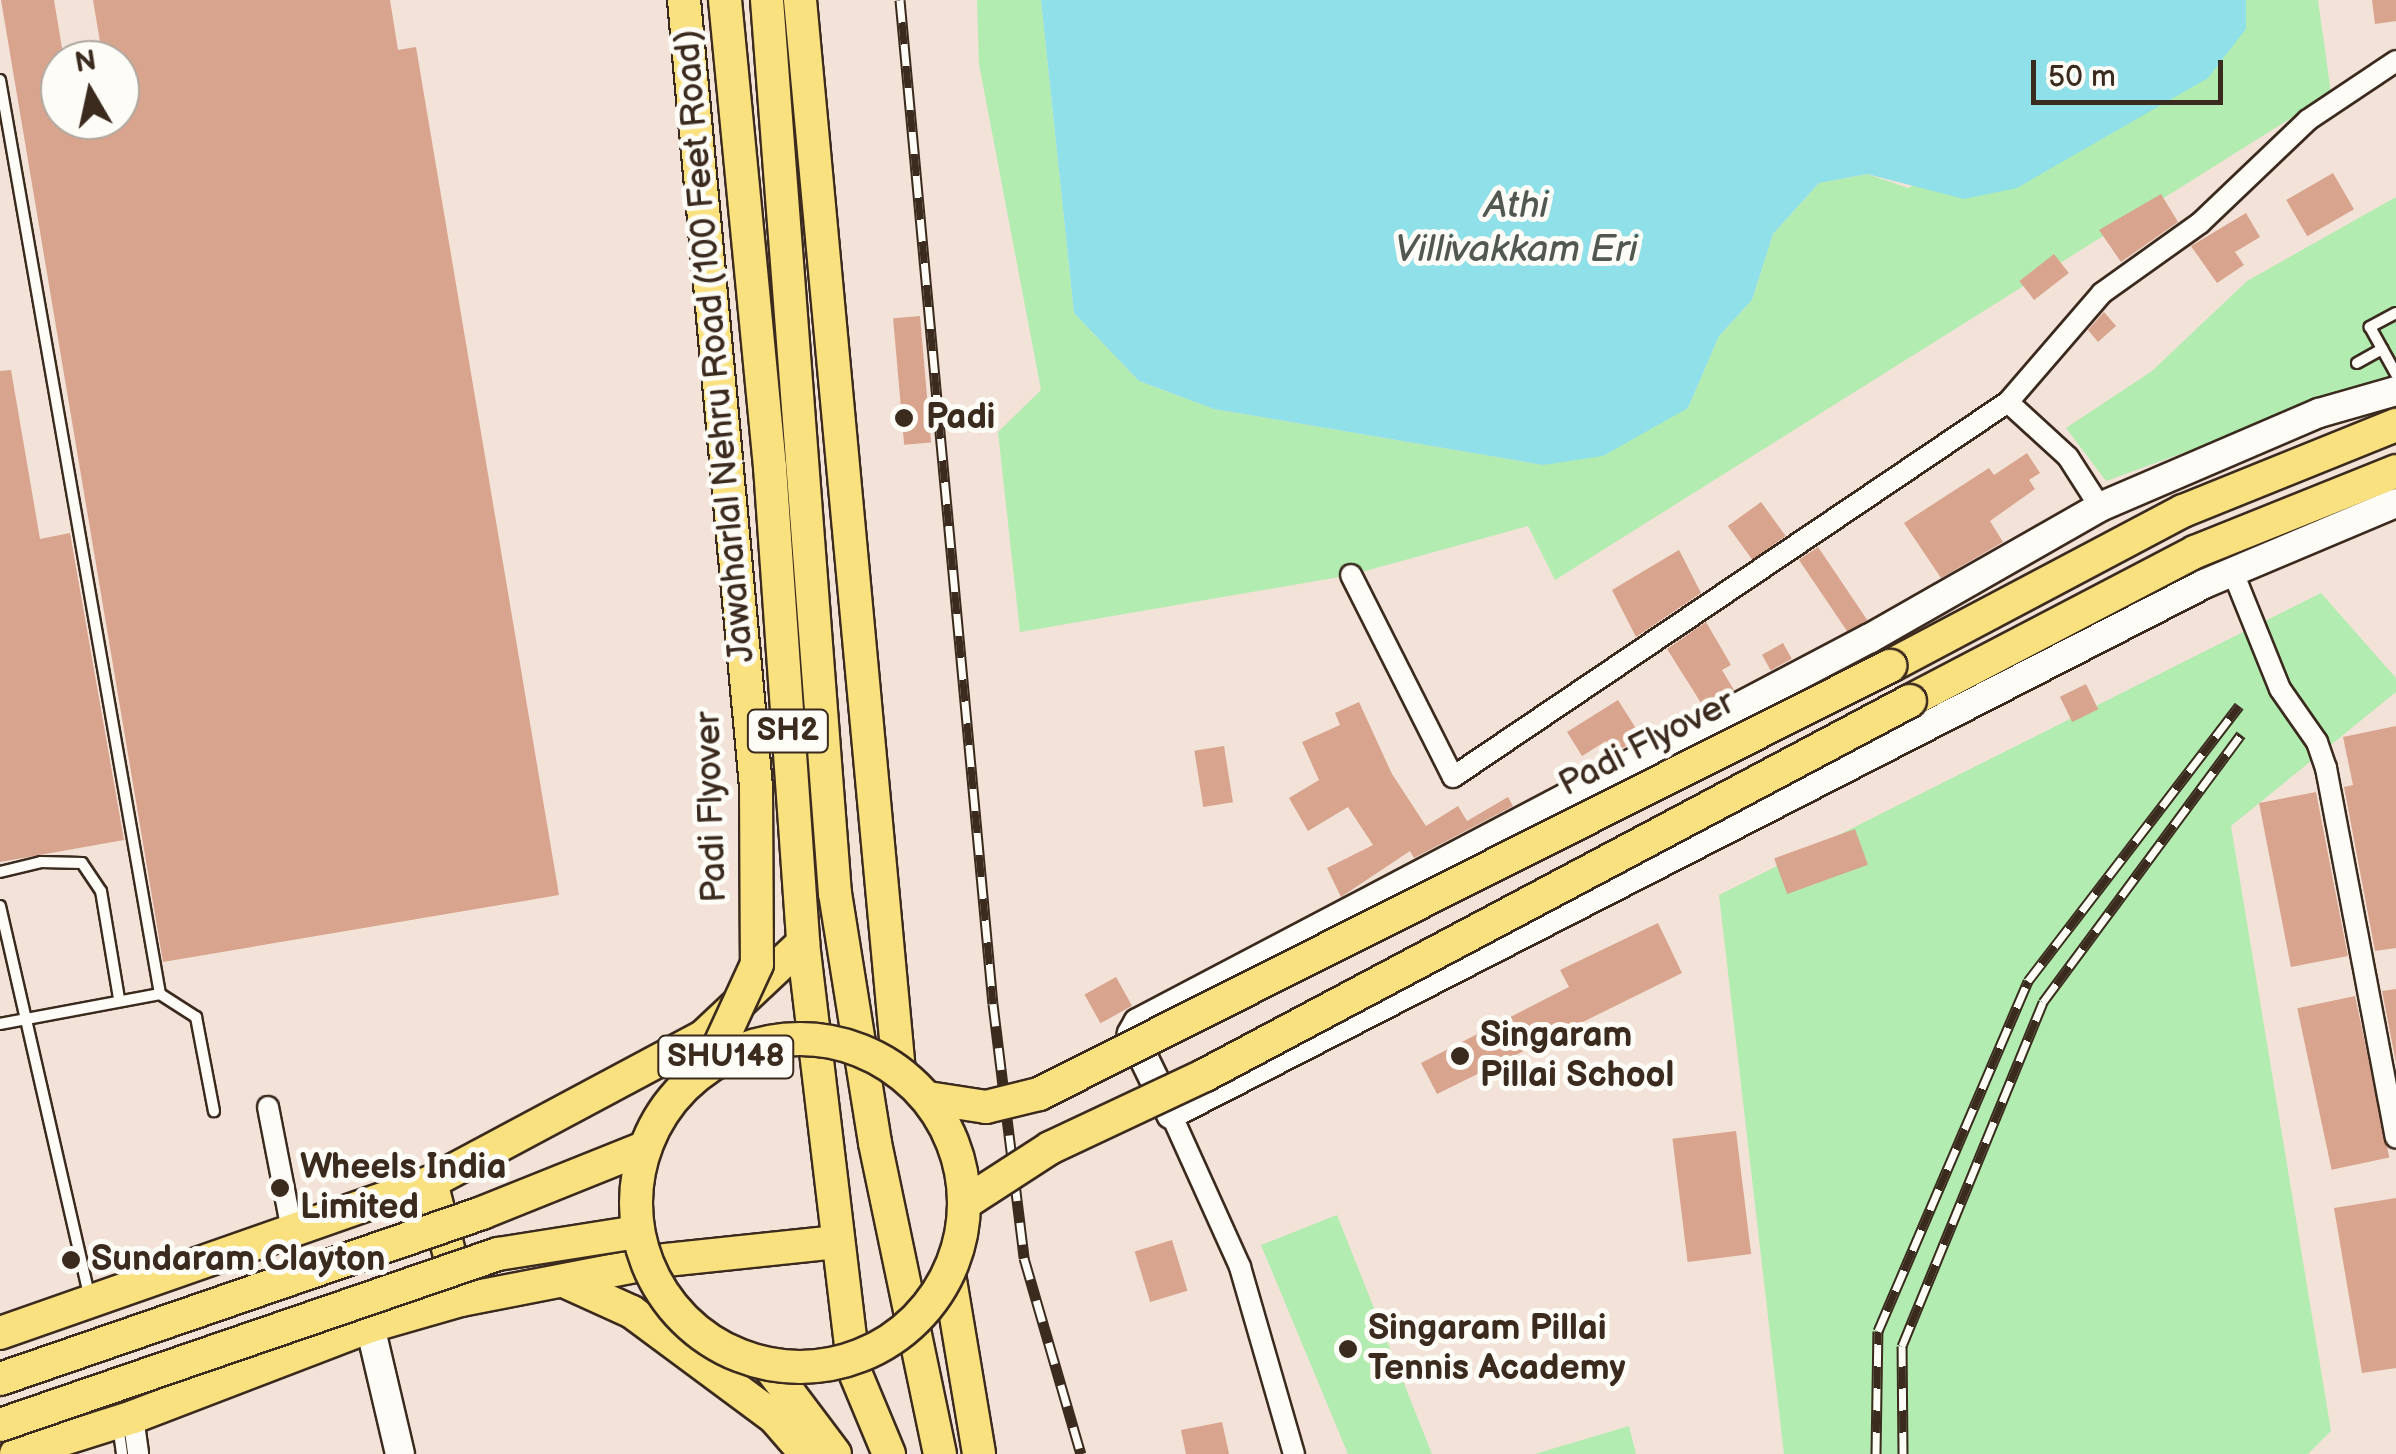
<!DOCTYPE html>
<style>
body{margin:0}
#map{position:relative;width:2396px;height:1454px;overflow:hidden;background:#f2e2d7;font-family:"Balsamiq Sans",sans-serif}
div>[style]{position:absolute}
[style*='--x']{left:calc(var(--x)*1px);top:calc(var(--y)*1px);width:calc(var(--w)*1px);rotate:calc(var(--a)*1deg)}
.green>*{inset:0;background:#b2ecb1}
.water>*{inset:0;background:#8fe0e8}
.building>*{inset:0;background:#d8a48d;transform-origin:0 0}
.roads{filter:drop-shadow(2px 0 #3b2a1e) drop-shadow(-2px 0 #3b2a1e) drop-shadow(0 2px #3b2a1e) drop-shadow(0 -2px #3b2a1e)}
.lane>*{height:10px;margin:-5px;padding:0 5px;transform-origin:5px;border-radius:5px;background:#fdfcf7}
.street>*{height:20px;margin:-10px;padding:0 10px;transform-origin:10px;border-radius:10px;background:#fdfcf7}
.secondary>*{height:28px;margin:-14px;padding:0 14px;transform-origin:14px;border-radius:14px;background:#fdfcf7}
.primary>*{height:32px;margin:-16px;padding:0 16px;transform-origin:16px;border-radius:16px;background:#fae180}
.rail>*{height:11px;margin-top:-5.5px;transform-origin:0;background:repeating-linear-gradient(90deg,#fdfcf7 0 22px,#3b2a1e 0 44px);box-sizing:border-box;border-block:2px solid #3b2a1e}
.bridges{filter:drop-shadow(2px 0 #3b2a1e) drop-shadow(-2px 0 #3b2a1e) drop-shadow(0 2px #3b2a1e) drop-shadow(0 -2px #3b2a1e)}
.primary-bridge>*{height:32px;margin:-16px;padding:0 16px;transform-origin:16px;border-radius:16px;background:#fae180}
.primary-bridge>.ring{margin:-16px;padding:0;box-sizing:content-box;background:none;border:32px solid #fae180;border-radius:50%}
.dots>*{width:28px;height:28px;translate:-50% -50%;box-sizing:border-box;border:5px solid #fdfcf7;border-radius:50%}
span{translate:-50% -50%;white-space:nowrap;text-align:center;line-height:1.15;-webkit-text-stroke:10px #fdfcf7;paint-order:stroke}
.shield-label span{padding:2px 8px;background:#fdfcf7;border:2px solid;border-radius:8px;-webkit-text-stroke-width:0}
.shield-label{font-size:32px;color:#3b2a1e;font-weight:700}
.street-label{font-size:35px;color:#3b2a1e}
.poi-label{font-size:35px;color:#3b2a1e;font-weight:700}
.left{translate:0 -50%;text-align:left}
.water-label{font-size:38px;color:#505850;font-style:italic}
.north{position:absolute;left:40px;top:40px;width:100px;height:100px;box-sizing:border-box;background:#fdfcf7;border:2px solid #afa8a0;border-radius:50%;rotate:351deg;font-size:28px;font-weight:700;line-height:40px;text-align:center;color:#3b2a1e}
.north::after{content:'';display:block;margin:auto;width:35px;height:45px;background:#3b2a1e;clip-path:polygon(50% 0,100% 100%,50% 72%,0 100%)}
.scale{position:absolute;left:2031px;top:60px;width:192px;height:45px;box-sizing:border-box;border:5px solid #3b2a1e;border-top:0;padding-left:12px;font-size:30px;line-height:35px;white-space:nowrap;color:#3b2a1e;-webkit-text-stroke:8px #fdfcf7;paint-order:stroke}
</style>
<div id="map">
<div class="green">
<i style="clip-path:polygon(977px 0,1041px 0,1074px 313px,1139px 381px,1214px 409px,1543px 465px,1688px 408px,1719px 336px,1752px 300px,1773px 234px,1819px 183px,1867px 174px,1908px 188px,2246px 29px,2246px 0,2318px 0,2331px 93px,1555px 580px,1528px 526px,1351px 575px,1020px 632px,998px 432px,1041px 390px,979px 64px)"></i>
<i style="clip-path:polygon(2396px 197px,2396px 375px,2106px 481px,2066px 428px,2152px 371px,2247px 281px)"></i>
<i style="clip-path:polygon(2321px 593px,2396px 678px,2396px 692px,2231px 826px,2331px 1431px,2308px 1454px,1784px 1454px,1719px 895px)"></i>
<i style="clip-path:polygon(1337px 1215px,1432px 1454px,1348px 1454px,1261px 1245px)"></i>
<i style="clip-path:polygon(1629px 1426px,1636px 1454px,1535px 1454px)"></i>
</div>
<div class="water">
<i style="clip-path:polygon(1041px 0,2246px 0,2246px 29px,2208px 78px,2017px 188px,1964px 199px,1867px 174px,1819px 183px,1773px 234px,1752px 300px,1719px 336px,1688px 408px,1603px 456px,1543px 465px,1214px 409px,1139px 381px,1074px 313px)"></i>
</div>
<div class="building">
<i style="clip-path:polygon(1px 0,54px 0,64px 60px,60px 120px,120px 120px,120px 60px,103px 60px,93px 0,390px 0,398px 50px,416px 47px,559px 895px,163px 962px)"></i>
<i style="clip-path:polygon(2372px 0,2396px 0,2396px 21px,2375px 24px)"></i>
<i style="left:2333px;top:173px;width:42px;height:54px;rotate:60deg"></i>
<i style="clip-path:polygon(2161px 194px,2178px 222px,2121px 262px,2099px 230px)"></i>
<i style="clip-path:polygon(2246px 213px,2260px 237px,2235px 252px,2244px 265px,2217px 283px,2191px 246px)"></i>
<i style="left:2054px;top:254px;width:24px;height:44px;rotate:52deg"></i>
<i style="clip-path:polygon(2104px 312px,2116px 326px,2098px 342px,2088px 330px)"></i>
<i style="left:920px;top:316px;width:127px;height:27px;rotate:85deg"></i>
<i style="clip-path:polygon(11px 370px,40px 539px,70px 533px,124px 840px,0 862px,0 371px)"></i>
<i style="clip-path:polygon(2027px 453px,2040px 473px,2029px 480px,2035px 489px,1990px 521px,2003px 542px,1941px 578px,1904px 523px,1989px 468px,1994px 475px)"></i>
<i style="left:1761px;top:502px;width:42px;height:41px;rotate:54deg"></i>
<i style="left:1818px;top:547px;width:88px;height:23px;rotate:56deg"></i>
<i style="clip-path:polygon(1679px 550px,1701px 593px,1636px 637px,1612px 590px)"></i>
<i style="clip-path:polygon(1706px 622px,1731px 665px,1722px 670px,1734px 690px,1703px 706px,1667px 649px)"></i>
<i style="left:1783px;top:643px;width:18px;height:24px;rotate:61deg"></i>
<i style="left:2086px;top:684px;width:28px;height:29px;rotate:64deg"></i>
<i style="clip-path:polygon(1618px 700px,1642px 738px,1613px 753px,1606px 741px,1582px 756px,1567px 732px)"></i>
<i style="clip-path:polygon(1359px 702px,1392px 774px,1426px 826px,1458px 806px,1467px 821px,1508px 797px,1513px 806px,1414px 858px,1410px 851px,1341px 897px,1327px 868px,1373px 845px,1348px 807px,1308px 831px,1289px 798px,1319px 780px,1302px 742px,1340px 725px,1335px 713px)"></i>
<i style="clip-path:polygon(2396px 726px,2396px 948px,2375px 951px,2344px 787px,2353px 785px,2343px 737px)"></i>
<i style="left:1224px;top:746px;width:57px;height:30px;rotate:81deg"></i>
<i style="left:2316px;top:792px;width:167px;height:58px;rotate:79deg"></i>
<i style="left:1855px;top:829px;width:38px;height:86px;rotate:70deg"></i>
<i style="clip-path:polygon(1658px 923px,1682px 973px,1437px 1094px,1421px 1063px,1569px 987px,1560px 970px)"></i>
<i style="left:1116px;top:977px;width:33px;height:36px;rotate:61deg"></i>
<i style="clip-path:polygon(2396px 989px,2396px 1063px,2382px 991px)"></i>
<i style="left:2355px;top:996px;width:165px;height:59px;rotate:78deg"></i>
<i style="left:1736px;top:1131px;width:124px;height:64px;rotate:83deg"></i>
<i style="clip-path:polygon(2396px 1198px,2396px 1368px,2362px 1373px,2334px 1208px)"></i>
<i style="left:1172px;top:1240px;width:53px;height:39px;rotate:73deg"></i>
<i style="clip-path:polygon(1222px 1422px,1229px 1454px,1186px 1454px,1181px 1430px)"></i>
</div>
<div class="roads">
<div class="lane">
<i style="--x:0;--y:80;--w:928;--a:80.07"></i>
<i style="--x:160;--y:994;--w:163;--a:169.4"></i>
<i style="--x:2396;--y:313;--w:30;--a:152"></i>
<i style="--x:2370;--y:327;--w:54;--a:61"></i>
<i style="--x:2357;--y:363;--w:29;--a:-29"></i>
<i style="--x:0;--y:872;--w:42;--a:-13.7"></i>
<i style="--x:41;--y:862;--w:41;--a:1.4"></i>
<i style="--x:82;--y:863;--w:34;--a:56"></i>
<i style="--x:101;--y:891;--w:109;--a:80.5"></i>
<i style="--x:0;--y:906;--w:399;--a:77.1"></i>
<i style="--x:160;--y:994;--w:43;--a:32.6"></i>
<i style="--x:196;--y:1017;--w:96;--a:79.2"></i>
<i style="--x:118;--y:1425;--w:29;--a:82"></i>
</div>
<div class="street">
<i style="--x:2100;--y:507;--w:59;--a:-122.6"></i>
<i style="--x:2068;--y:457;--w:81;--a:-137.5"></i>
<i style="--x:2008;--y:402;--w:144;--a:-49.2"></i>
<i style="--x:2102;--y:293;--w:120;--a:-35.5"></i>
<i style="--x:2200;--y:223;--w:149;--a:-43.6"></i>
<i style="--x:2308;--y:120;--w:106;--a:-33.8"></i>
<i style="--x:2232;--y:570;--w:128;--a:68"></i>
<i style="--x:2280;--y:689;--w:65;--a:55.1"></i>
<i style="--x:2317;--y:742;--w:28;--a:71"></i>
<i style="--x:2326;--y:768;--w:376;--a:79.3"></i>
<i style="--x:1351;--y:575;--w:226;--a:63.2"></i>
<i style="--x:1453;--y:777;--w:670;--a:-34.05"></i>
<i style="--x:268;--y:1107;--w:126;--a:79"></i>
<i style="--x:1171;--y:1114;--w:168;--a:65.7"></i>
<i style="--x:1240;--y:1267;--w:195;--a:73.9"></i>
<i style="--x:133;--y:1417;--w:37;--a:82"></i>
</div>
<div class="secondary">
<i style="--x:2396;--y:391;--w:80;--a:164.1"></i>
<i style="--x:2319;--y:413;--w:238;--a:156.8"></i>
<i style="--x:2100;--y:507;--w:265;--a:150.3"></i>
<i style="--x:1870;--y:638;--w:827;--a:152.26"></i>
<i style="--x:1138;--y:1023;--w:13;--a:119"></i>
<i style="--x:1132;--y:1034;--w:89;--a:64"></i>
<i style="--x:1171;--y:1114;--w:1161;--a:-27.16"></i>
<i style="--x:2204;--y:584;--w:208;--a:-22.9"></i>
<i style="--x:370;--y:1326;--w:131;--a:76.8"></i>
</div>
<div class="primary">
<i style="--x:725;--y:0;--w:469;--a:84.5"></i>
<i style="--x:770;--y:467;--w:477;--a:86"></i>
<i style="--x:803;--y:943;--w:430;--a:83.2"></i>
<i style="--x:854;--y:1370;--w:91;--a:67.4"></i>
<i style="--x:767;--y:0;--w:896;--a:85.65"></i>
<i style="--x:835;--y:893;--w:253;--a:80.9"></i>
<i style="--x:875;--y:1143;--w:318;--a:78.2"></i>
<i style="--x:800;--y:0;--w:1076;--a:84.72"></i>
<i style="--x:1890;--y:666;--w:331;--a:-27.9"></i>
<i style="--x:2183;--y:511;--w:230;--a:-22"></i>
<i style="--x:1910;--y:701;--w:322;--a:-27.6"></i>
<i style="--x:2195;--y:552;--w:217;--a:-21.9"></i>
<i style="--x:431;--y:1182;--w:117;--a:75.6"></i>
<i style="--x:949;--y:1274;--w:182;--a:80.5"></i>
<i style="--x:566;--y:1282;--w:72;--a:24.4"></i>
<i style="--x:632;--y:1312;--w:177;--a:36.5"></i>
<i style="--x:774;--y:1417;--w:49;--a:49.1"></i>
<i style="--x:0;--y:1333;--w:457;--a:-19.3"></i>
<i style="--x:431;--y:1182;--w:310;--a:-28.1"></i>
<i style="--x:704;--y:1036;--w:136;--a:-43.2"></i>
<i style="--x:768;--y:1365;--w:111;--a:53"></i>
<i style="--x:16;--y:1454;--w:123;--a:-17.5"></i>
<i style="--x:133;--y:1417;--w:254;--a:-21"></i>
<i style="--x:370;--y:1326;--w:95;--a:-15.9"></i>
<i style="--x:461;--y:1300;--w:209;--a:-11"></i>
<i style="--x:666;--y:1260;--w:172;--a:-6"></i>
</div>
</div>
<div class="rail">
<i style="--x:900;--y:0;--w:1008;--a:84.71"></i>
<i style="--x:993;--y:1004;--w:256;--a:83"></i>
<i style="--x:1024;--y:1258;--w:204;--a:73.8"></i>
<i style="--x:1876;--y:1454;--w:123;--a:-89.1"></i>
<i style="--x:1878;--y:1331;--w:381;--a:-66.8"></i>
<i style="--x:2028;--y:981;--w:347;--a:-52.5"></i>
<i style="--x:1903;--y:1454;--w:108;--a:-90.5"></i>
<i style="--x:1902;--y:1346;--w:372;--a:-67.7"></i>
<i style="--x:2043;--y:1002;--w:333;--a:-53.5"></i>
</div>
<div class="bridges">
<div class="primary-bridge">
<i style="--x:684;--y:0;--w:789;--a:84.77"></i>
<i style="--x:756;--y:786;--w:178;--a:89.7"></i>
<i style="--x:757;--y:964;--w:110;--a:114.7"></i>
<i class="ring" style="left:636px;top:1039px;width:296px;height:296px"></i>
<i style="--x:928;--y:1098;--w:59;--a:8.8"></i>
<i style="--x:986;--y:1107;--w:55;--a:-13.8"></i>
<i style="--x:1039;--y:1094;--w:953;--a:-26.7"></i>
<i style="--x:965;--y:1203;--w:101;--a:-32.9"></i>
<i style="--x:1050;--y:1148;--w:171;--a:-25.2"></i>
<i style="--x:1205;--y:1075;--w:798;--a:-27.95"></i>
<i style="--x:0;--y:1379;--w:510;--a:-19"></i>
<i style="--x:482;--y:1213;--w:175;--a:-21.9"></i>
<i style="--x:0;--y:1425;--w:527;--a:-18.95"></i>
<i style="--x:498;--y:1254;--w:141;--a:-9"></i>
</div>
</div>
<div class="dots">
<i style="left:904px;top:418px;background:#3b2a1e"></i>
<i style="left:1460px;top:1056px;background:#3b2a1e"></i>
<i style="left:280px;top:1188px;background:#3b2a1e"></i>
<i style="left:71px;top:1260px;background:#3b2a1e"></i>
<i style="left:1348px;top:1349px;background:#3b2a1e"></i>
</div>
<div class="shield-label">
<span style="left:788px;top:731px">SH2</span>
<span style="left:726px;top:1057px">SHU148</span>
</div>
<div class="street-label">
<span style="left:715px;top:346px;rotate:-95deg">Jawaharlal Nehru Road (100 Feet Road)</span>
<span style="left:1647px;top:744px;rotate:-27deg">Padi Flyover</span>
<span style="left:712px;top:807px;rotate:-92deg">Padi Flyover</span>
</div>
<div class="poi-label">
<span class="left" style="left:926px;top:418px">Padi</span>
<span class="left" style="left:1480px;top:1056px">Singaram<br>Pillai School</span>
<span class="left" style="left:300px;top:1188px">Wheels India<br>Limited</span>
<span class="left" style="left:91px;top:1260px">Sundaram Clayton</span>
<span class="left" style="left:1368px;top:1349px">Singaram Pillai<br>Tennis Academy</span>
</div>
<div class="water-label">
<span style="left:1516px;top:228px">Athi<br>Villivakkam Eri</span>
</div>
<div class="north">N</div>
<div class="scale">50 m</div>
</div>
